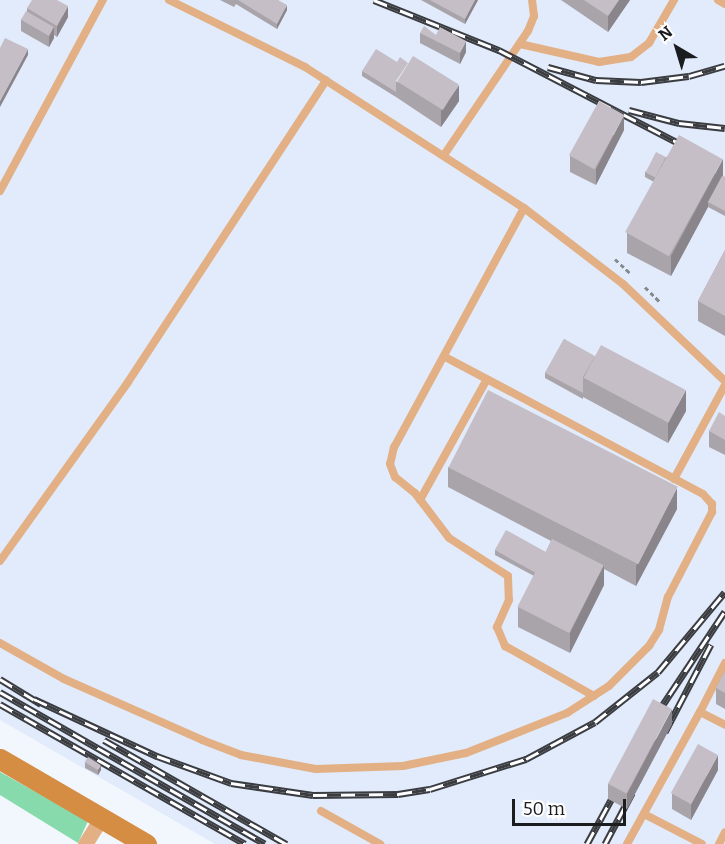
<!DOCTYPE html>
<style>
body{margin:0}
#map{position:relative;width:725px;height:844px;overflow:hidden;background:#f2f7fe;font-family:Bitter,serif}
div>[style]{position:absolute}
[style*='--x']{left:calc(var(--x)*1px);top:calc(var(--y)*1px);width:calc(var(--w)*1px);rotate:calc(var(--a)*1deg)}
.built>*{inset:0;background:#e1ebfb}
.green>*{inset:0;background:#87daac}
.path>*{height:3px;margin-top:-1.5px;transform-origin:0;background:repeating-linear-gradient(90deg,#86898e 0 4.5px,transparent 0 7.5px)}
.lane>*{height:8px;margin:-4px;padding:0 4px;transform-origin:4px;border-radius:4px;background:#e2b084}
.street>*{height:15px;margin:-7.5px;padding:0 7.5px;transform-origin:7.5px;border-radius:7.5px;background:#e2b084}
.secondary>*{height:21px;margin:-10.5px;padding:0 10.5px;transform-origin:10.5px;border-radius:10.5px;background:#d58c43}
.rail>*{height:7px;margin-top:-3.5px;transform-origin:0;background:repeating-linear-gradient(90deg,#fff 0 14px,#3a3c40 0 28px);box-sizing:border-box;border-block:2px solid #3a3c40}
.wall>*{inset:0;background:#a9a3aa}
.shaded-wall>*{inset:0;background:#8a858b}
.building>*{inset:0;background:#c5bec6;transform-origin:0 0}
span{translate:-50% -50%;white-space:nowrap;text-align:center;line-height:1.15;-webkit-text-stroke:5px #fff;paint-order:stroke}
.north{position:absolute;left:647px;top:18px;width:60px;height:60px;-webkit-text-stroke:4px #fff;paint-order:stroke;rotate:322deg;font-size:16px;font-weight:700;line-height:24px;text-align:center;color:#1a1c1f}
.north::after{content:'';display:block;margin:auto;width:21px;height:27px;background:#1a1c1f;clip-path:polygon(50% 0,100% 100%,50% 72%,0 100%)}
.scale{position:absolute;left:512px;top:799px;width:114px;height:27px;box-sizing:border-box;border:3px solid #1a1c1f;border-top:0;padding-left:8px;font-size:18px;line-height:21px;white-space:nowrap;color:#1a1c1f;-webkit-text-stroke:4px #fff;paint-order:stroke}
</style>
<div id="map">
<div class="built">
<i style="clip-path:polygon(0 0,725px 0,725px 844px,215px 844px,0 720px)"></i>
</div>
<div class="green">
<i style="clip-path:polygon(0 772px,88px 821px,78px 843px,0 795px)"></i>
</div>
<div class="path">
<i style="--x:615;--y:259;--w:22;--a:43"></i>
<i style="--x:645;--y:287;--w:20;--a:45"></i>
</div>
<div class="lane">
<i style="--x:169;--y:0;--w:152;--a:26.2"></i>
<i style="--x:305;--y:67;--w:260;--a:32.8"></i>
<i style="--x:524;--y:208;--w:125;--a:37.5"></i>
<i style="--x:623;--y:284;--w:141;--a:43.6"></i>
<i style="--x:718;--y:0;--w:8;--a:30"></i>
<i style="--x:520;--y:44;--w:81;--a:12.8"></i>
<i style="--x:599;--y:62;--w:32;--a:-9"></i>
<i style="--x:631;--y:57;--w:23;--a:-38"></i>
<i style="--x:649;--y:43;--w:50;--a:-59.8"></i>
<i style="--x:444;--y:155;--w:150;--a:-55.9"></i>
<i style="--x:528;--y:31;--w:16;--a:-68"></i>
<i style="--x:534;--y:16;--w:16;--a:-97"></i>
<i style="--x:0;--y:191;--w:217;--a:-61.7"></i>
<i style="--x:524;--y:208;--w:272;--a:118.5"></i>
<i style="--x:394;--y:447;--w:17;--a:103"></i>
<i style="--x:390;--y:464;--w:14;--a:69"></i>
<i style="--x:395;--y:477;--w:26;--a:39"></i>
<i style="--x:415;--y:493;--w:56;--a:52.9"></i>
<i style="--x:449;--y:538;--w:70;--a:32.8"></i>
<i style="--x:508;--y:576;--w:24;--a:88"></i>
<i style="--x:509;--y:600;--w:30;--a:114"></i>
<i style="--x:497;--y:627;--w:21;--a:67"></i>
<i style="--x:505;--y:646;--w:102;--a:29.3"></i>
<i style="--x:674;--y:479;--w:107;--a:-61.5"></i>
<i style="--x:420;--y:500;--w:138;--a:-61"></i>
<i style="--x:0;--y:561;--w:220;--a:-54.4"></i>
<i style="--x:128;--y:382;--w:361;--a:-56.7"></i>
<i style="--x:0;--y:643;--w:73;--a:29.4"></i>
<i style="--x:64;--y:679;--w:151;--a:23.8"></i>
<i style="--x:202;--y:740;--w:42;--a:21"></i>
<i style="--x:241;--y:755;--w:76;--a:10.6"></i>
<i style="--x:316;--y:769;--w:87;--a:-2"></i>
<i style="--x:403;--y:766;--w:64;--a:-11.7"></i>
<i style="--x:466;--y:753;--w:109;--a:-21.6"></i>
<i style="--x:567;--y:713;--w:50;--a:-32.7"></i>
<i style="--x:609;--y:686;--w:57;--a:-45"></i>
<i style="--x:649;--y:646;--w:19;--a:-58"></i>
<i style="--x:659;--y:630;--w:34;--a:-75"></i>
<i style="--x:668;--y:597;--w:96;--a:-62.6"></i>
<i style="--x:712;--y:512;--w:8;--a:-90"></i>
<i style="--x:712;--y:504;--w:13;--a:-132"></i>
<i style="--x:703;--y:494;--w:292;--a:-152"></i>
<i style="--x:700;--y:712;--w:55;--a:-63"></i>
<i style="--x:321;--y:811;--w:68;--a:29.2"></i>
<i style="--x:644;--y:814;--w:65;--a:27.3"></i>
<i style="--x:627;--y:844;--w:151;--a:-61.1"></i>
<i style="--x:700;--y:712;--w:28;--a:27"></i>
<i style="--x:719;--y:844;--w:13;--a:-63"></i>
</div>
<div class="street">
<i style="--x:85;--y:844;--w:31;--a:-58"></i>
</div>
<div class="secondary">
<i style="--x:0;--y:759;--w:169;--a:30.2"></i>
</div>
<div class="rail">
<i style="--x:374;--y:0;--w:135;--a:21.8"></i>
<i style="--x:499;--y:50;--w:215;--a:27.4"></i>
<i style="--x:548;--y:67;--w:50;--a:15.2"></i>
<i style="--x:596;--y:80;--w:45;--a:2.5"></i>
<i style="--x:641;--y:82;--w:48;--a:-7.1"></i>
<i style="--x:689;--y:76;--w:37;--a:-16"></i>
<i style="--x:629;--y:110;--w:52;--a:14.6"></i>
<i style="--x:679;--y:123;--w:46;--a:6.2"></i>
<i style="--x:0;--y:679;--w:48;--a:31.4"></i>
<i style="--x:0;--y:692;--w:305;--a:29.8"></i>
<i style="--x:34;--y:699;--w:136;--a:24.9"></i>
<i style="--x:157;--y:756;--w:79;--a:20"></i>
<i style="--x:231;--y:783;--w:83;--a:8.3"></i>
<i style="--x:313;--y:795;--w:85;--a:-0.7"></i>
<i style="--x:398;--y:794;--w:32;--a:-9"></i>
<i style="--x:430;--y:789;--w:101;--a:-17.4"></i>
<i style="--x:526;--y:759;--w:78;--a:-28.2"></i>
<i style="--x:595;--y:722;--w:80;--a:-38.4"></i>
<i style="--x:658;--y:672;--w:104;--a:-50.1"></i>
<i style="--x:0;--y:704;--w:282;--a:29.7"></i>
<i style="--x:654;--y:718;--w:128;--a:-56.4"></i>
<i style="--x:665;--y:732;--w:99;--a:-62.4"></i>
<i style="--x:104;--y:740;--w:210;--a:29.7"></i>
<i style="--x:587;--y:844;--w:65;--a:-61.5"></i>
<i style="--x:605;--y:844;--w:58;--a:-62.1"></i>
</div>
<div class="wall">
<i style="clip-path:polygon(220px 0,278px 0,287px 10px,277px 29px,236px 4px,234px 7px)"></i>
<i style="clip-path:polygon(421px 0,478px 0,465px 24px)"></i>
<i style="clip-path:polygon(561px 0,630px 0,608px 32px)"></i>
<i style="clip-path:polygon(27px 8px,68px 17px,57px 37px,54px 35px,54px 38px,49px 47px,21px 31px,21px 20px,27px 12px)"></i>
<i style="clip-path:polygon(420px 33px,436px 35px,466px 52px,460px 64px,420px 43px)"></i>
<i style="clip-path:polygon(362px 71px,459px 101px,441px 127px,396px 97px,362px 76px)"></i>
<i style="clip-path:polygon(624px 130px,596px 185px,570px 172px,570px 156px)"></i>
<i style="clip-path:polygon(666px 157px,725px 177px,725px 216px,708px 207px,671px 276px,627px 253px,627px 233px,654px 182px,645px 177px,645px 172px)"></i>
<i style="clip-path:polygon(725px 250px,725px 336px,698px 321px,698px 301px)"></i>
<i style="clip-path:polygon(564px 339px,686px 411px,668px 443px,583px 397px,583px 399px,545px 378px,545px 373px)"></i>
<i style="clip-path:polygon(725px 416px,725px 455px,709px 447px,709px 431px)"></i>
<i style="clip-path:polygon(448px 467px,677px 509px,636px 586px,604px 569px,604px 585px,570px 653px,518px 627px,518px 607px,534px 576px,495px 555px,495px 550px,546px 552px,551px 541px,448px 487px)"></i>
<i style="clip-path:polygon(725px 671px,725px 709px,716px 704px,716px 688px)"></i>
<i style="clip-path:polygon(672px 724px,627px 809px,608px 799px,608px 784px)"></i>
<i style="clip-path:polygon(85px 762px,101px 770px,98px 775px,85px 768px)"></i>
<i style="clip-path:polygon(718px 770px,691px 820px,672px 809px,672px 794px)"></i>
</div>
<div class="shaded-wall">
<i style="clip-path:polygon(475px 0,478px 0,465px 24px,465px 19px)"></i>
<i style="clip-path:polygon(619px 0,630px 0,608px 32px,608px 16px)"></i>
<i style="clip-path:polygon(287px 5px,287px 10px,277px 29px,277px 24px)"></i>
<i style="clip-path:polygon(68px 6px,68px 17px,57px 37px,57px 26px)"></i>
<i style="clip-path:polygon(54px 27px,54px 38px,49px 47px,49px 37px)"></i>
<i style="clip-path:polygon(466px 41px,466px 52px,460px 64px,460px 53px)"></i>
<i style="clip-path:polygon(28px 49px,28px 55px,0 107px,0 101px)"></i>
<i style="clip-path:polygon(459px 85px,459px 101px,441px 127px,441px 111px)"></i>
<i style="clip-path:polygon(624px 115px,624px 130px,596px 185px,596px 169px)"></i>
<i style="clip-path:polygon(723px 159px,723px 179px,708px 202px,708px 207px,671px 276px,671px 256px)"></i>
<i style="clip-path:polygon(686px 390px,686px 411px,668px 443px,668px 423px)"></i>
<i style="clip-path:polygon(677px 488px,677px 509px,636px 586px,636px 566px)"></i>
<i style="clip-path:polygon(604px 565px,604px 585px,570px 653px,570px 633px)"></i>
<i style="clip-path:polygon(672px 709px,672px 724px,627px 809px,627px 794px)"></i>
<i style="clip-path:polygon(718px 755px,718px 770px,691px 820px,691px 805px)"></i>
<i style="clip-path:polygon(101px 765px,101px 770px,98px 775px,98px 770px)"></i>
</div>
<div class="building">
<i style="clip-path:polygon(32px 0,57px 0,68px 6px,57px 26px,27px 8px)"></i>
<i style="clip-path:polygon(238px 0,278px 0,287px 5px,277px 24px)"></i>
<i style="clip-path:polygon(430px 0,475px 0,465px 19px)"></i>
<i style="clip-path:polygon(584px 0,619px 0,608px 16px)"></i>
<i style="left:26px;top:11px;width:32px;height:10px;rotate:30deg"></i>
<i style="clip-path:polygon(424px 26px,436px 35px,440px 27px,466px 41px,460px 53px,420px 33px)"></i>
<i style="clip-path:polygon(5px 38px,28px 49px,0 101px,0 48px)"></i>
<i style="clip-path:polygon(376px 49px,397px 62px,400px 57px,408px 63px,396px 81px,396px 92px,362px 71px)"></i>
<i style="left:413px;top:56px;width:54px;height:30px;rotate:32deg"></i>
<i style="left:599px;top:101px;width:29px;height:62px;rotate:29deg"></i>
<i style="left:679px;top:135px;width:50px;height:111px;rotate:29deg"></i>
<i style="left:656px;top:152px;width:11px;height:23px;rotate:27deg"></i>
<i style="clip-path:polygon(722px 176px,725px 177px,725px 211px,708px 202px)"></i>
<i style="clip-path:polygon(725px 250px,725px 316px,698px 301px)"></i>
<i style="clip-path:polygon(564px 339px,595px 356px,583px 377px,583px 393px,545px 373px)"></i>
<i style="left:601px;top:345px;width:96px;height:37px;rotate:28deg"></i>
<i style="left:488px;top:390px;width:213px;height:87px;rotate:27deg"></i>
<i style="clip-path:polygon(719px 412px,725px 416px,725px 440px,709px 431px)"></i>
<i style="left:506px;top:530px;width:46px;height:23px;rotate:29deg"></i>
<i style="left:552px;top:539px;width:58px;height:76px;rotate:27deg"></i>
<i style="clip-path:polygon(725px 671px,725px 693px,716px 688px)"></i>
<i style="left:653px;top:699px;width:21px;height:96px;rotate:28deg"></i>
<i style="left:698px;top:744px;width:23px;height:56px;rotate:29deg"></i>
<i style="left:88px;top:757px;width:15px;height:6px;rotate:32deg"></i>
</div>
<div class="north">N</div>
<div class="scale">50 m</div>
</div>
